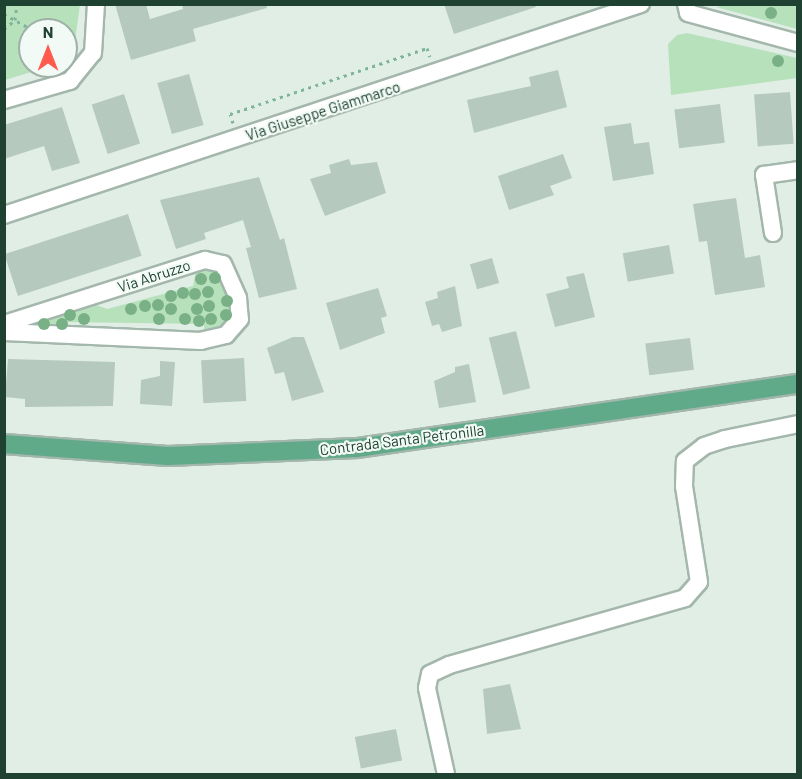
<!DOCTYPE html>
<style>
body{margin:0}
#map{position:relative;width:802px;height:779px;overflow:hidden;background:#e1eee6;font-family:Barlow,sans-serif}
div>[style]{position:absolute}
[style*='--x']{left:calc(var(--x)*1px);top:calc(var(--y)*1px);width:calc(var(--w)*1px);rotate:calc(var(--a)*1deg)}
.green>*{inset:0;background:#b7e1bb}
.building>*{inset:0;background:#b6c9be;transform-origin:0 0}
.path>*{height:3px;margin-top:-1.5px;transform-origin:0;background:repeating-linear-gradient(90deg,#7eb59a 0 3px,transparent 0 7.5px)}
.roads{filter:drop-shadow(2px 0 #a3b7ac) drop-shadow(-2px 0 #a3b7ac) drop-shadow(0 2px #a3b7ac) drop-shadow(0 -2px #a3b7ac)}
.street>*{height:16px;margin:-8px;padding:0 8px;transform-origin:8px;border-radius:8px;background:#fff}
.primary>*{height:18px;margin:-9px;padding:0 9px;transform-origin:9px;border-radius:9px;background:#60a989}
.trees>*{width:12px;height:12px;margin:-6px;border-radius:50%;background:#79b086}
span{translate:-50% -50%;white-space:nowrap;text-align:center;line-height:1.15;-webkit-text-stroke:4.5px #f2faf5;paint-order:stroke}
.street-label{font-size:15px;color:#1f4132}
.frame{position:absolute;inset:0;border:6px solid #1f4132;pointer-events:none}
.north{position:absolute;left:18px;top:18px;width:60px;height:60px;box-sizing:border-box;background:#f2faf5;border:2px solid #9eb0a7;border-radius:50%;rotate:0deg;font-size:16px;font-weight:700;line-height:24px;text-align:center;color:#1f4132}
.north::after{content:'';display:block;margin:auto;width:21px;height:27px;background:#ff5a4e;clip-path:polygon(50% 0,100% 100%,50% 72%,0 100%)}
</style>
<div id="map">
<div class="green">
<i style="clip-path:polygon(5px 4px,80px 5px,74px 47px,66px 55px,66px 30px,30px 30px,30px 66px,51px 66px,5px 80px)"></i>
<i style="clip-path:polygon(728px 5px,797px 5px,797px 29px,716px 7px)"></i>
<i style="clip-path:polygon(687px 33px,797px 58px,797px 78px,671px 95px,668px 44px,677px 35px)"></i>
<i style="clip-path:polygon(207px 267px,220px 272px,234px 301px,231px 320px,223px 328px,204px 332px,204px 324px,66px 322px,62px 330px,8px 328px,88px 302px,107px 309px,193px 286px,196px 270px)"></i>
</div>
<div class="building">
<i style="clip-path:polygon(115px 4px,146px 4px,150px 19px,183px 9px,182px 4px,266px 4px,267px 8px,193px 29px,196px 41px,131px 60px)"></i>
<i style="clip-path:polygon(444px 4px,535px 4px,536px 7px,454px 34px)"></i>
<i style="clip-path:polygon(558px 70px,567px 107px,474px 133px,467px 100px,531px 86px,529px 77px)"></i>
<i style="left:189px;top:74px;width:53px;height:33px;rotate:74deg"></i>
<i style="left:790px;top:92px;width:52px;height:36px;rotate:86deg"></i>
<i style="left:124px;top:94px;width:52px;height:34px;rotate:72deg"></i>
<i style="left:720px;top:104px;width:39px;height:46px;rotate:83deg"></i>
<i style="clip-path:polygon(62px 107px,80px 163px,52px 171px,44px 146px,4px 159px,4px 125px)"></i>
<i style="clip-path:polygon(631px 123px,634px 144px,649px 142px,654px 174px,613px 181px,604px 127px)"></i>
<i style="clip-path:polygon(563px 154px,572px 178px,550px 186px,554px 195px,509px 210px,498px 176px)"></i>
<i style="clip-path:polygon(349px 159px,351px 165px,377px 162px,386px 193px,325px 216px,310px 179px,331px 173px,329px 165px)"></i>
<i style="clip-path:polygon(259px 177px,280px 240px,284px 238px,297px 289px,259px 298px,246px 248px,251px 247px,243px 220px,204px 233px,206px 239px,176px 249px,160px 200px)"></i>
<i style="clip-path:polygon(736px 198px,745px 258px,760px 255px,765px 287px,715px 295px,707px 241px,699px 242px,693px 204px)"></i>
<i style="left:128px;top:214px;width:44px;height:130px;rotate:72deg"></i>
<i style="left:669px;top:245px;width:29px;height:47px;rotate:80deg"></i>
<i style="left:492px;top:258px;width:26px;height:23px;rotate:74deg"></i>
<i style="clip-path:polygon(584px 273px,595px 317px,555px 327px,546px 294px,569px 288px,566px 277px)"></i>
<i style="clip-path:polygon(455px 286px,462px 326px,442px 332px,439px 324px,432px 326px,425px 302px,438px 298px,437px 292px)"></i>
<i style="clip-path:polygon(378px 288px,387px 316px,381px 318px,385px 333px,340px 350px,326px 303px)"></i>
<i style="left:516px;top:331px;width:59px;height:28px;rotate:76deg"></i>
<i style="clip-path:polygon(293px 337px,304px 337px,324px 392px,292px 401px,284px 372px,275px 374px,267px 348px)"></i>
<i style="left:690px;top:338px;width:32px;height:45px;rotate:83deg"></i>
<i style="left:244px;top:358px;width:43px;height:43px;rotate:87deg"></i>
<i style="clip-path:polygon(8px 359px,115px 362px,113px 406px,25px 407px,25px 399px,5px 397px)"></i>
<i style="clip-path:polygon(160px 361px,175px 362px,172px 406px,140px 404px,141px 380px,160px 376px)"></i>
<i style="clip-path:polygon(469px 364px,476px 402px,439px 408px,434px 381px,455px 372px,455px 367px)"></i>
<i style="clip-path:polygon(510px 684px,521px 729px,487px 734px,483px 689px)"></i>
<i style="left:396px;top:729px;width:32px;height:42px;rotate:79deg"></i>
</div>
<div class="path">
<i style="--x:4;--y:14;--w:33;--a:29"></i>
<i style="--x:4;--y:29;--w:14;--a:-39"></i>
<i style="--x:15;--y:20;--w:16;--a:-83"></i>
<i style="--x:66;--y:49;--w:8;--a:30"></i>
<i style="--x:233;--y:123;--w:9;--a:-108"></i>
<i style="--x:230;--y:114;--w:208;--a:-18.5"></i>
<i style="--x:427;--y:48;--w:9;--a:72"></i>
</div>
<div class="roads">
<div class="street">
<i style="--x:686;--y:4;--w:9;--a:77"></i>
<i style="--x:688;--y:13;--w:114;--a:15.3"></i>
<i style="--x:4;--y:100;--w:69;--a:-16.1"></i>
<i style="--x:70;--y:81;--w:36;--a:-51"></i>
<i style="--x:93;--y:53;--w:49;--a:-86.5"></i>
<i style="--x:4;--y:215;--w:671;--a:-18.33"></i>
<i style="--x:773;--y:233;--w:59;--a:-98.8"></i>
<i style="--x:764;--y:175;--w:34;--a:-8"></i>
<i style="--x:4;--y:324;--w:211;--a:-17.7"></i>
<i style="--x:205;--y:260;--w:18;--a:13"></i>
<i style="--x:223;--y:264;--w:37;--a:66"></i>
<i style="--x:238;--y:298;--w:21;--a:85"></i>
<i style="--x:240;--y:319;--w:21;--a:131"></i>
<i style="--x:226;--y:335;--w:26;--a:167"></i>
<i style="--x:201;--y:341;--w:197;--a:-177.4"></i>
<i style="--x:446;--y:774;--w:88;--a:-102.5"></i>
<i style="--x:427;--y:688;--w:14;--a:-78"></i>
<i style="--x:430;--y:674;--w:21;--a:-25"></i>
<i style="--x:449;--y:665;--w:245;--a:-15.8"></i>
<i style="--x:685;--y:598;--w:21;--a:-49"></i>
<i style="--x:699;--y:582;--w:97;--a:-98.9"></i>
<i style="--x:684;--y:486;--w:25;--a:-88"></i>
<i style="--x:685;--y:461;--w:24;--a:-38"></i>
<i style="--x:704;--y:446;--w:22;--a:-18"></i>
<i style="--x:725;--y:439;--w:75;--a:-11.6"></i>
</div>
<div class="primary">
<i style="--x:4;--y:444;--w:164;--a:4.2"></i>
<i style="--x:168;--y:456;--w:189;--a:-2.4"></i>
<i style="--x:357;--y:448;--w:446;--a:-8.3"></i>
</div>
</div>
<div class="trees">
<i style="left:771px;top:13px"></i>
<i style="left:778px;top:61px"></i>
<i style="left:215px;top:278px"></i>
<i style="left:201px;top:279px"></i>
<i style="left:208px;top:292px"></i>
<i style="left:183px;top:293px"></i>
<i style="left:195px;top:294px"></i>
<i style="left:171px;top:296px"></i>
<i style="left:227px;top:301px"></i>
<i style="left:158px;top:305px"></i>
<i style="left:145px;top:306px"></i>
<i style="left:209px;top:306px"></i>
<i style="left:131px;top:309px"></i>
<i style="left:171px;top:309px"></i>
<i style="left:197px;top:309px"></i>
<i style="left:70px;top:315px"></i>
<i style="left:226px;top:315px"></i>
<i style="left:84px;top:319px"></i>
<i style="left:159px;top:319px"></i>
<i style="left:185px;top:319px"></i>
<i style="left:211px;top:319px"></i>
<i style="left:199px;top:321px"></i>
<i style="left:44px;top:324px"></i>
<i style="left:62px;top:324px"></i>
</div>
<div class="street-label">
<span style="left:323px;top:111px;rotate:-18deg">Via Giuseppe Giammarco</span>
<span style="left:154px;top:276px;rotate:-18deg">Via Abruzzo</span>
<span style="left:402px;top:440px;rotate:-7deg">Contrada Santa Petronilla</span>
</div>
<div class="frame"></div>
<div class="north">N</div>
</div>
